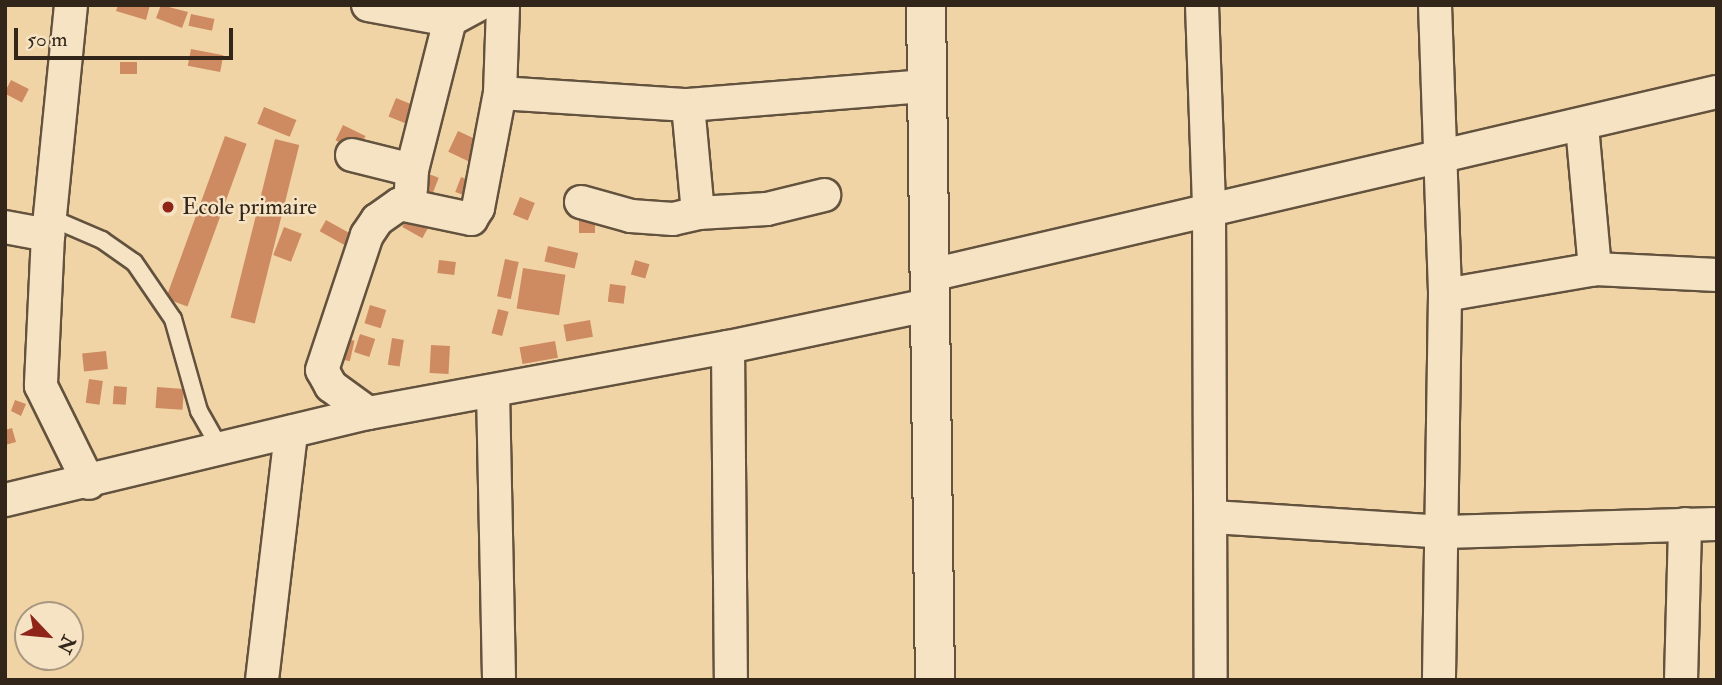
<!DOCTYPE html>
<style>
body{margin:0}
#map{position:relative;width:1722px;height:685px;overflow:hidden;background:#f1d4a5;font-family:"IM FELL Double Pica",serif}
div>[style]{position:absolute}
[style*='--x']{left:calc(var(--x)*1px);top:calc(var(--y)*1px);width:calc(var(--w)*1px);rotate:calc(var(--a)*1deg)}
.building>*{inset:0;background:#ce8b62;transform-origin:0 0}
.roads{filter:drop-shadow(2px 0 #62523e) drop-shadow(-2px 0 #62523e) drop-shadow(0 2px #62523e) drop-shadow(0 -2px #62523e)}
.service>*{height:16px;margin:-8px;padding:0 8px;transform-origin:8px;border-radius:8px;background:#f6e3c4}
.minor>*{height:32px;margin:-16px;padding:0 16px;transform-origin:16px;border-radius:16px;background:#f6e3c4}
.tertiary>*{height:38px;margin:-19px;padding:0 19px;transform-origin:19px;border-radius:19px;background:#f6e3c4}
.dots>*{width:19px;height:19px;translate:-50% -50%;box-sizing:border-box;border:4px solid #f6e3c4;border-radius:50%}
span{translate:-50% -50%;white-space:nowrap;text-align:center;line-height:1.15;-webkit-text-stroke:5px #f6e3c4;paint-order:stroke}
.poi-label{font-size:23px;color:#32261b}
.left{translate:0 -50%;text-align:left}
.frame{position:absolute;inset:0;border:7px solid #32261b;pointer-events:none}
.north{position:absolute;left:14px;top:601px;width:70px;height:70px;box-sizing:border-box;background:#f6e3c4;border:2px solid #a89780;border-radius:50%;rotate:116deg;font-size:19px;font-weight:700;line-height:28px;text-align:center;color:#32261b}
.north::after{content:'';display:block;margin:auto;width:24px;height:32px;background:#8f2418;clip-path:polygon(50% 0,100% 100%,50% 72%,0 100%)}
.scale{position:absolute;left:14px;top:28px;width:219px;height:32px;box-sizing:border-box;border:4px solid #32261b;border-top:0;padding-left:9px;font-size:21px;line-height:24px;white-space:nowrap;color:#32261b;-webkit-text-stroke:5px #f6e3c4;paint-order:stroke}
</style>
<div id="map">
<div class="building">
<i style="clip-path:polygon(118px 5px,150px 5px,146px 20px,116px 11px)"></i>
<i style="clip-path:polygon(161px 5px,188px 12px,182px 28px,156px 18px)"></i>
<i style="left:191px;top:14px;width:24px;height:12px;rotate:12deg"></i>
<i style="left:191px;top:49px;width:33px;height:17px;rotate:11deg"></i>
<i style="left:120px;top:62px;width:17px;height:12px"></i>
<i style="left:11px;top:80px;width:20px;height:15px;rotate:27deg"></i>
<i style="left:396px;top:98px;width:32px;height:20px;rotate:22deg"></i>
<i style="left:264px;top:107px;width:35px;height:18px;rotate:22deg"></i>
<i style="left:343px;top:125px;width:25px;height:17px;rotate:26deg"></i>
<i style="left:458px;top:131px;width:31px;height:23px;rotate:25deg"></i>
<i style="left:225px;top:136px;width:23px;height:173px;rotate:20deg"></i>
<i style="left:275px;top:139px;width:25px;height:184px;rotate:14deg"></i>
<i style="left:421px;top:171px;width:19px;height:23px;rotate:21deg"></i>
<i style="left:461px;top:177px;width:17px;height:16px;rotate:21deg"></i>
<i style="left:520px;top:197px;width:16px;height:19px;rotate:22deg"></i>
<i style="left:410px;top:213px;width:23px;height:16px;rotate:29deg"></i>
<i style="left:579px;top:216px;width:16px;height:17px"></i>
<i style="left:326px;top:220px;width:35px;height:13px;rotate:29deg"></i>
<i style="left:284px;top:227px;width:19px;height:30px;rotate:21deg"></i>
<i style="left:548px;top:246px;width:31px;height:16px;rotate:13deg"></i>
<i style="left:505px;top:259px;width:14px;height:38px;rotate:12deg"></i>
<i style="left:439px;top:260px;width:17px;height:13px;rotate:7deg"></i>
<i style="left:635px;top:260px;width:15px;height:15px;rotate:16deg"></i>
<i style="left:523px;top:268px;width:43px;height:41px;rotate:9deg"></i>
<i style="left:610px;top:284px;width:16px;height:18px;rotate:7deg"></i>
<i style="left:370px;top:305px;width:17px;height:19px;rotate:17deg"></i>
<i style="left:498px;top:309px;width:11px;height:25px;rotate:15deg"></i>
<i style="left:590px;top:320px;width:17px;height:27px;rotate:80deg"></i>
<i style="left:360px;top:334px;width:16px;height:19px;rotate:18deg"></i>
<i style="left:338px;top:337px;width:17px;height:21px;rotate:13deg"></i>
<i style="left:392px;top:338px;width:12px;height:27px;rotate:9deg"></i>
<i style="left:555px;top:341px;width:17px;height:36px;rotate:80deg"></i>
<i style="left:431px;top:345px;width:19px;height:28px;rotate:3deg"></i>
<i style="left:106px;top:351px;width:18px;height:24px;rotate:84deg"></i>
<i style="left:89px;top:379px;width:14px;height:24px;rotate:8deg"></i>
<i style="left:114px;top:386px;width:13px;height:18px;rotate:4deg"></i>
<i style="left:157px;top:387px;width:27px;height:21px;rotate:4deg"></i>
<i style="clip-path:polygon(15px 400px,26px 404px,21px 416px,11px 411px)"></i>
<i style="clip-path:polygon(12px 428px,16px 442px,5px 445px,5px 430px)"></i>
</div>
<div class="roads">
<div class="service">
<i style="--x:51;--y:218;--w:56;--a:23.3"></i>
<i style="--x:102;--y:240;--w:39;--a:35"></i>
<i style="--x:134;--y:262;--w:69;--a:55.6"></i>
<i style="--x:173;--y:319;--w:96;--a:74.2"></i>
<i style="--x:199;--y:411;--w:43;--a:60.4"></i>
</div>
<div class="minor">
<i style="--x:71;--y:5;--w:231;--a:95.7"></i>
<i style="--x:48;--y:235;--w:151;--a:92.7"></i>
<i style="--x:41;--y:386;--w:108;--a:63.7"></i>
<i style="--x:368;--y:5;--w:83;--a:10.4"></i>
<i style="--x:450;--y:20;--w:32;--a:-28"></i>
<i style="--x:1202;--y:5;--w:202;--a:88"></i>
<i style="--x:1209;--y:207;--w:473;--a:89.8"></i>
<i style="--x:1435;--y:5;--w:290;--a:88"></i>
<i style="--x:1445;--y:295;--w:385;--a:90.9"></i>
<i style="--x:500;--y:93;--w:188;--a:3.7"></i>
<i style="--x:688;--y:105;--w:239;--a:-4.6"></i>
<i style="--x:1582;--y:126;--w:144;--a:84.8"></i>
<i style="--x:352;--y:155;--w:62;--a:14"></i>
<i style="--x:412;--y:170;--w:19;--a:93"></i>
<i style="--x:412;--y:170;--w:155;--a:-75.8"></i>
<i style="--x:581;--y:202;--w:52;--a:15.6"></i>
<i style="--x:631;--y:216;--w:42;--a:4.1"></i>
<i style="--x:673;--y:219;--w:26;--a:-13"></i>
<i style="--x:698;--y:213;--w:108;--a:-95.3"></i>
<i style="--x:698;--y:213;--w:69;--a:-3.3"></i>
<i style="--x:767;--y:209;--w:59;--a:-13.8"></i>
<i style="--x:5;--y:227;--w:44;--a:10.5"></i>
<i style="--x:931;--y:275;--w:807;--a:-13.11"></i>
<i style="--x:1445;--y:295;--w:152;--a:-9.8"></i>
<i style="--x:1595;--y:269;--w:122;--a:2.8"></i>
<i style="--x:728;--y:347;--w:333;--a:89.5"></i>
<i style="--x:493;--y:391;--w:289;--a:88.8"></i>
<i style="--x:368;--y:413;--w:46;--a:-143.9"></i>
<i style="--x:331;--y:386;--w:18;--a:-119"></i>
<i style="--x:322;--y:370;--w:142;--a:-71.6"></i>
<i style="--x:367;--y:235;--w:18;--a:-56"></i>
<i style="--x:377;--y:220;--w:28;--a:-35"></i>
<i style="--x:400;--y:204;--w:73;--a:11.9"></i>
<i style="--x:471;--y:219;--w:13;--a:-58"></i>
<i style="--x:478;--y:208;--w:117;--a:-79.2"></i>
<i style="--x:500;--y:93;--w:88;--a:-88"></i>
<i style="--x:5;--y:500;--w:373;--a:-13.5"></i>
<i style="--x:368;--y:413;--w:366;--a:-10.4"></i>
<i style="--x:728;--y:347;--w:208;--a:-11.9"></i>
<i style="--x:1213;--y:517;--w:231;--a:3.7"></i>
<i style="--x:1444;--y:532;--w:273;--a:-1.7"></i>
<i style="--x:262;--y:680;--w:250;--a:-83.3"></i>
<i style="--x:1681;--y:680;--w:156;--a:-88.5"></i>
</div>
<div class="tertiary">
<i style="--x:926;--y:5;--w:675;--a:89.24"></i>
</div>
</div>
<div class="dots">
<i style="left:168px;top:207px;background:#8f2418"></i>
</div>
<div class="poi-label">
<span class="left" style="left:182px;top:207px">Ecole primaire</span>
</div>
<div class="frame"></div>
<div class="north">N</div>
<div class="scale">50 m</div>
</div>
